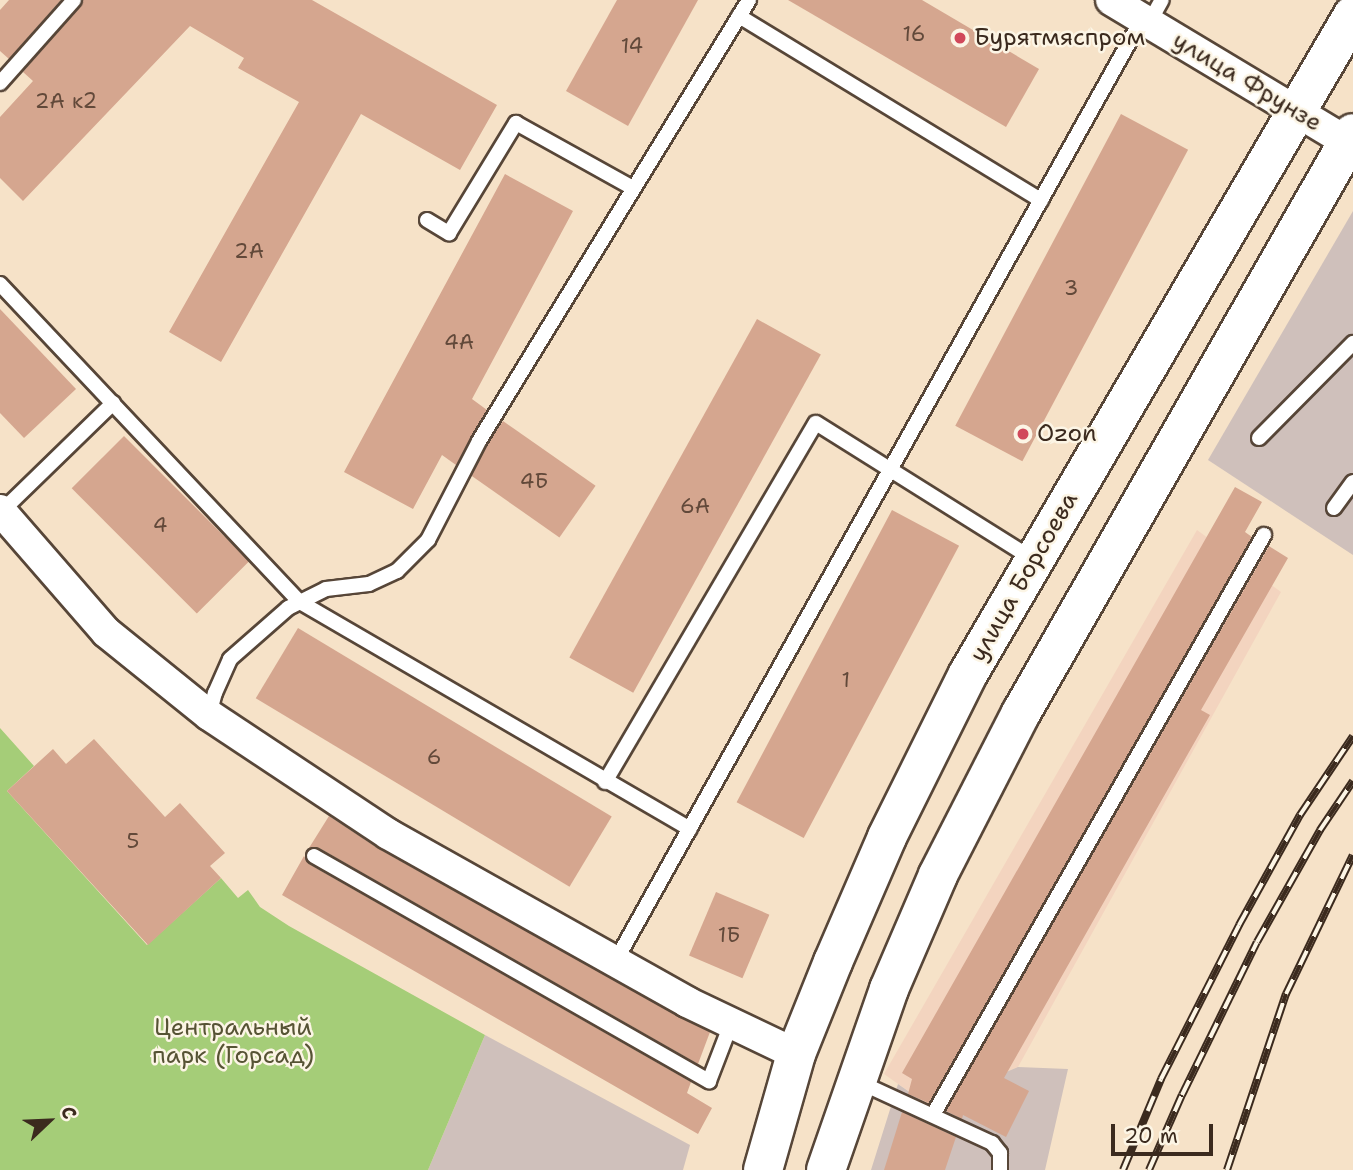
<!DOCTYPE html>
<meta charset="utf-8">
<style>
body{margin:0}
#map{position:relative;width:1353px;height:1170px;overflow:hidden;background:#f6e2c8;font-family:"Shantell Sans",sans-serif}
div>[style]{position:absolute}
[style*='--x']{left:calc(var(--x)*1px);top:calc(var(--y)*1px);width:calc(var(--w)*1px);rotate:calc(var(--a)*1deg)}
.built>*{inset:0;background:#f3d4bf}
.industrial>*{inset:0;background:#cfc0bb}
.green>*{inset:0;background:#a5cd78}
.building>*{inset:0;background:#d5a68f;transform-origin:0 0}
.roads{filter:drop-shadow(2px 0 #574638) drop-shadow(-2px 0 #574638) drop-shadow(0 2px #574638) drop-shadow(0 -2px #574638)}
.service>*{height:14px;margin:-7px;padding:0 7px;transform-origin:7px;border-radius:7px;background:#fff}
.minor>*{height:30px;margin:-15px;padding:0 15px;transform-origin:15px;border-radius:15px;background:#fff}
.primary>*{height:38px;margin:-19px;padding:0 19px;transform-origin:19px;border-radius:19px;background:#fff}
.rail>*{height:8px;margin-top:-4px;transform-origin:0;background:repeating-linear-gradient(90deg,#fcf5e5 0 16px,#3b2a1e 0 32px);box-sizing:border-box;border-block:2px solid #3b2a1e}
.dots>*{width:19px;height:19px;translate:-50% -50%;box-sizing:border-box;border:4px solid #fcf5e5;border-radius:50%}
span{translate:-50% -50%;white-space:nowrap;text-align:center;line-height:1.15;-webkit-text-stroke:5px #fcf5e5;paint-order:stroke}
.number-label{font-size:21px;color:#62493a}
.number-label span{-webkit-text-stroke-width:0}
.poi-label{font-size:24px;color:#3b2a1e}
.left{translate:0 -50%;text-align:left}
.street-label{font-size:24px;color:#3b2a1e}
.park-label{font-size:24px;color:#565334}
.north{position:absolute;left:14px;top:1086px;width:70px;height:70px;-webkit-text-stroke:5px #fcf5e5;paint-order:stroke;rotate:67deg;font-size:19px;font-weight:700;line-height:28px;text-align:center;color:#3b2a1e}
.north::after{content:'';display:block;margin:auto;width:24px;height:32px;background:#3b2a1e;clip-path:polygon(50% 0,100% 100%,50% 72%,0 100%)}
.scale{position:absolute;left:1111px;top:1124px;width:102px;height:32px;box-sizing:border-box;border:4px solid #3b2a1e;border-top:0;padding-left:9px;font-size:21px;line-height:24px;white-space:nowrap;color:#3b2a1e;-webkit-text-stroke:5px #fcf5e5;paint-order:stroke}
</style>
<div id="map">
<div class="built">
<i style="clip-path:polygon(1197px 530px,1281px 592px,1018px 1067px,928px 1105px,884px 1074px)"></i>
</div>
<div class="industrial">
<i style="clip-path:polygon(1353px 211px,1353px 555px,1208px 460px)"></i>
<i style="clip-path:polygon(485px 1035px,690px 1145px,683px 1170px,428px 1170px)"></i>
<i style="clip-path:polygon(1018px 1067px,1068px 1069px,1045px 1170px,871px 1170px,898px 1084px,928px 1105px)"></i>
</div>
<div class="green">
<i style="clip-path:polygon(0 728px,34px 766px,7px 791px,147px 945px,221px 878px,238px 898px,248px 890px,260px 907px,289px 926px,485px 1035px,428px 1170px,0 1170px)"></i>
</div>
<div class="building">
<i style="clip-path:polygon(9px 0,61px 0,9px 59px,0 51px,0 10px)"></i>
<i style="clip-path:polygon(83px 0,312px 0,497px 105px,460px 170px,361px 114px,221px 362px,169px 332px,299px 102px,238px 68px,244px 58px,190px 26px,23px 201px,0 178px,0 117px,33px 81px,23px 72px)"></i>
<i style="clip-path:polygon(617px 0,698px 0,628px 126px,566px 91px)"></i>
<i style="clip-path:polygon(788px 0,922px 0,1039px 69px,1006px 127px)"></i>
<i style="left:1121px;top:114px;width:76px;height:353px;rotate:28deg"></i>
<i style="clip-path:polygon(505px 174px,573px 211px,472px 399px,487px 410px,456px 465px,442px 455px,413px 509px,344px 472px)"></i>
<i style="clip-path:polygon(0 309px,76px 389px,24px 438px,0 413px)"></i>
<i style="left:757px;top:319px;width:73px;height:387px;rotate:29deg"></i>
<i style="left:503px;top:421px;width:113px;height:63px;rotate:35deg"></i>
<i style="left:124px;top:436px;width:177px;height:74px;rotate:45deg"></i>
<i style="clip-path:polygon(1235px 487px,1262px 502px,1245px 532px,1252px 537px,929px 1103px,908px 1094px,912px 1079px,902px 1073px)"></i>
<i style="left:892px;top:510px;width:76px;height:331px;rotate:28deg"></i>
<i style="clip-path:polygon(1269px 546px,1288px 558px,1201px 710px,1210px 715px,1004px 1078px,1029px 1091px,1006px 1137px,963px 1115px,962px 1119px,946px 1111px)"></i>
<i style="left:298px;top:628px;width:366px;height:82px;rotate:31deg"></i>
<i style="clip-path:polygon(94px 739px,165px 817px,180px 803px,225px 853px,210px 866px,221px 878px,148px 945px,7px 791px,53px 749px,66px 764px)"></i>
<i style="clip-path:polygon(329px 816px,379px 849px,710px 1032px,698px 1064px,319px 848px,309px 848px)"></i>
<i style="clip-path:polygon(304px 856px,309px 864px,691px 1082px,687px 1093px,712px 1108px,698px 1134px,282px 895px)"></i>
<i style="left:716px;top:892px;width:58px;height:69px;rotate:23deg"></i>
<i style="clip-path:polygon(902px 1112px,956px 1137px,945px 1170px,884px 1170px)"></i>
</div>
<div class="roads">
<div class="service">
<i style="--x:739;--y:16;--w:354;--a:31.4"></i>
<i style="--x:1149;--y:23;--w:26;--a:-61"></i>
<i style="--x:0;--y:83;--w:111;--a:-48.3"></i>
<i style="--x:427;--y:220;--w:26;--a:31"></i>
<i style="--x:449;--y:233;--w:129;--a:-58.7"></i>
<i style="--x:516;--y:123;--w:134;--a:29.1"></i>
<i style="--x:0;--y:284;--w:437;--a:46.7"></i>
<i style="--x:300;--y:602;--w:451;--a:30.2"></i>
<i style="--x:1259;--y:438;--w:134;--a:-45.3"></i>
<i style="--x:1334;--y:508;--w:32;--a:-54"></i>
<i style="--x:2;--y:511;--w:155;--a:-44.2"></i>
<i style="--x:209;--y:715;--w:23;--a:-75"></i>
<i style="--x:215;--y:693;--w:37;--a:-66"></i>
<i style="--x:230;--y:659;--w:77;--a:-41.3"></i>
<i style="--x:288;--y:608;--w:42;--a:-26.6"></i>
<i style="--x:326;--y:589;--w:43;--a:-6.6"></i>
<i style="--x:369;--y:584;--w:31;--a:-25"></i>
<i style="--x:397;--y:571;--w:44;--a:-45"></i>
<i style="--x:428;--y:540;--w:111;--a:-62.7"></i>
<i style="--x:479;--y:441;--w:517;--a:-58.52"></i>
<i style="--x:605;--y:782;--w:416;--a:-59.6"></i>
<i style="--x:816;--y:423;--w:256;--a:32.1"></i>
<i style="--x:314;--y:856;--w:455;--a:29.7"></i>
<i style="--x:709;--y:1081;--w:61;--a:-68.9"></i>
<i style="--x:615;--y:962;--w:1080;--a:-60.8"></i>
<i style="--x:857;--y:1081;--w:149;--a:24.7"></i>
<i style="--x:992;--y:1143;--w:13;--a:51"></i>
<i style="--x:1000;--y:1153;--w:17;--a:90"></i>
<i style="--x:933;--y:1115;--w:668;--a:-60.29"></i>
</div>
<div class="minor">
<i style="--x:1111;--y:0;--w:275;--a:31"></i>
<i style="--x:0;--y:510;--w:162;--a:49"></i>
<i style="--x:106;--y:632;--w:132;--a:38.9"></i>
<i style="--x:209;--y:715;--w:215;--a:33.6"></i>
<i style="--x:388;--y:834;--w:343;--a:29.3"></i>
<i style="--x:687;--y:1002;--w:121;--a:25.5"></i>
</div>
<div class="primary">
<i style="--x:763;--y:1170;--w:121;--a:-74.1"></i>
<i style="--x:796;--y:1054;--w:99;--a:-68.1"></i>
<i style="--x:833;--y:962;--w:136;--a:-66.6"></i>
<i style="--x:887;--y:837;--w:182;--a:-63.6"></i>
<i style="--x:968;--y:674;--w:763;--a:-59.71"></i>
<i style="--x:826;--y:1170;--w:192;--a:-70.8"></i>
<i style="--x:889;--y:989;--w:124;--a:-66.7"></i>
<i style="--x:938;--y:875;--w:182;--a:-62.9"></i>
<i style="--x:1021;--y:713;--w:668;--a:-60.21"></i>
</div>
</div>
<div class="rail">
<i style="--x:1123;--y:1170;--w:99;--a:-67.3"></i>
<i style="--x:1161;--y:1079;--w:173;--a:-63.1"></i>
<i style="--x:1239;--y:925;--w:126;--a:-61"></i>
<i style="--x:1300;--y:815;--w:95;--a:-56.1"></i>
<i style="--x:1149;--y:1170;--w:82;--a:-66.3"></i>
<i style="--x:1182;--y:1095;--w:170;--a:-63.9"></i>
<i style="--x:1257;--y:942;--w:129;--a:-60.6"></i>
<i style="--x:1320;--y:830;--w:59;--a:-56"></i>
<i style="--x:1227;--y:1170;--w:186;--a:-71.5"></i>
<i style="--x:1286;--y:994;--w:154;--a:-64.3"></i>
</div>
<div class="dots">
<i style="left:960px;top:38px;background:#d1495b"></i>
<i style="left:1023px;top:434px;background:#d1495b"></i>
</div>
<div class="number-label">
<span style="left:914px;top:34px">16</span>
<span style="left:632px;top:46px">14</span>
<span style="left:66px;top:101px">2А к2</span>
<span style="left:249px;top:251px">2А</span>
<span style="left:1071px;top:288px">3</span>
<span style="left:459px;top:342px">4А</span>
<span style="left:534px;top:481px">4Б</span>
<span style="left:695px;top:506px">6А</span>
<span style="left:160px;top:525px">4</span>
<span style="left:846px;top:680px">1</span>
<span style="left:434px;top:757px">6</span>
<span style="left:133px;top:841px">5</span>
<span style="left:729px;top:935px">1Б</span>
</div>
<div class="poi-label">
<span class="left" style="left:974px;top:38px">Бурятмяспром</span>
<span class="left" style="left:1037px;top:434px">Ozon</span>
</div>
<div class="street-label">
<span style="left:1247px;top:82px;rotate:31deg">улица Фрунзе</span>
<span style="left:1024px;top:577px;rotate:-60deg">улица Борсоева</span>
</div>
<div class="park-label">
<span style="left:233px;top:1042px">Центральный<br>парк (Горсад)</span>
</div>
<div class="north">С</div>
<div class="scale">20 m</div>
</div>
